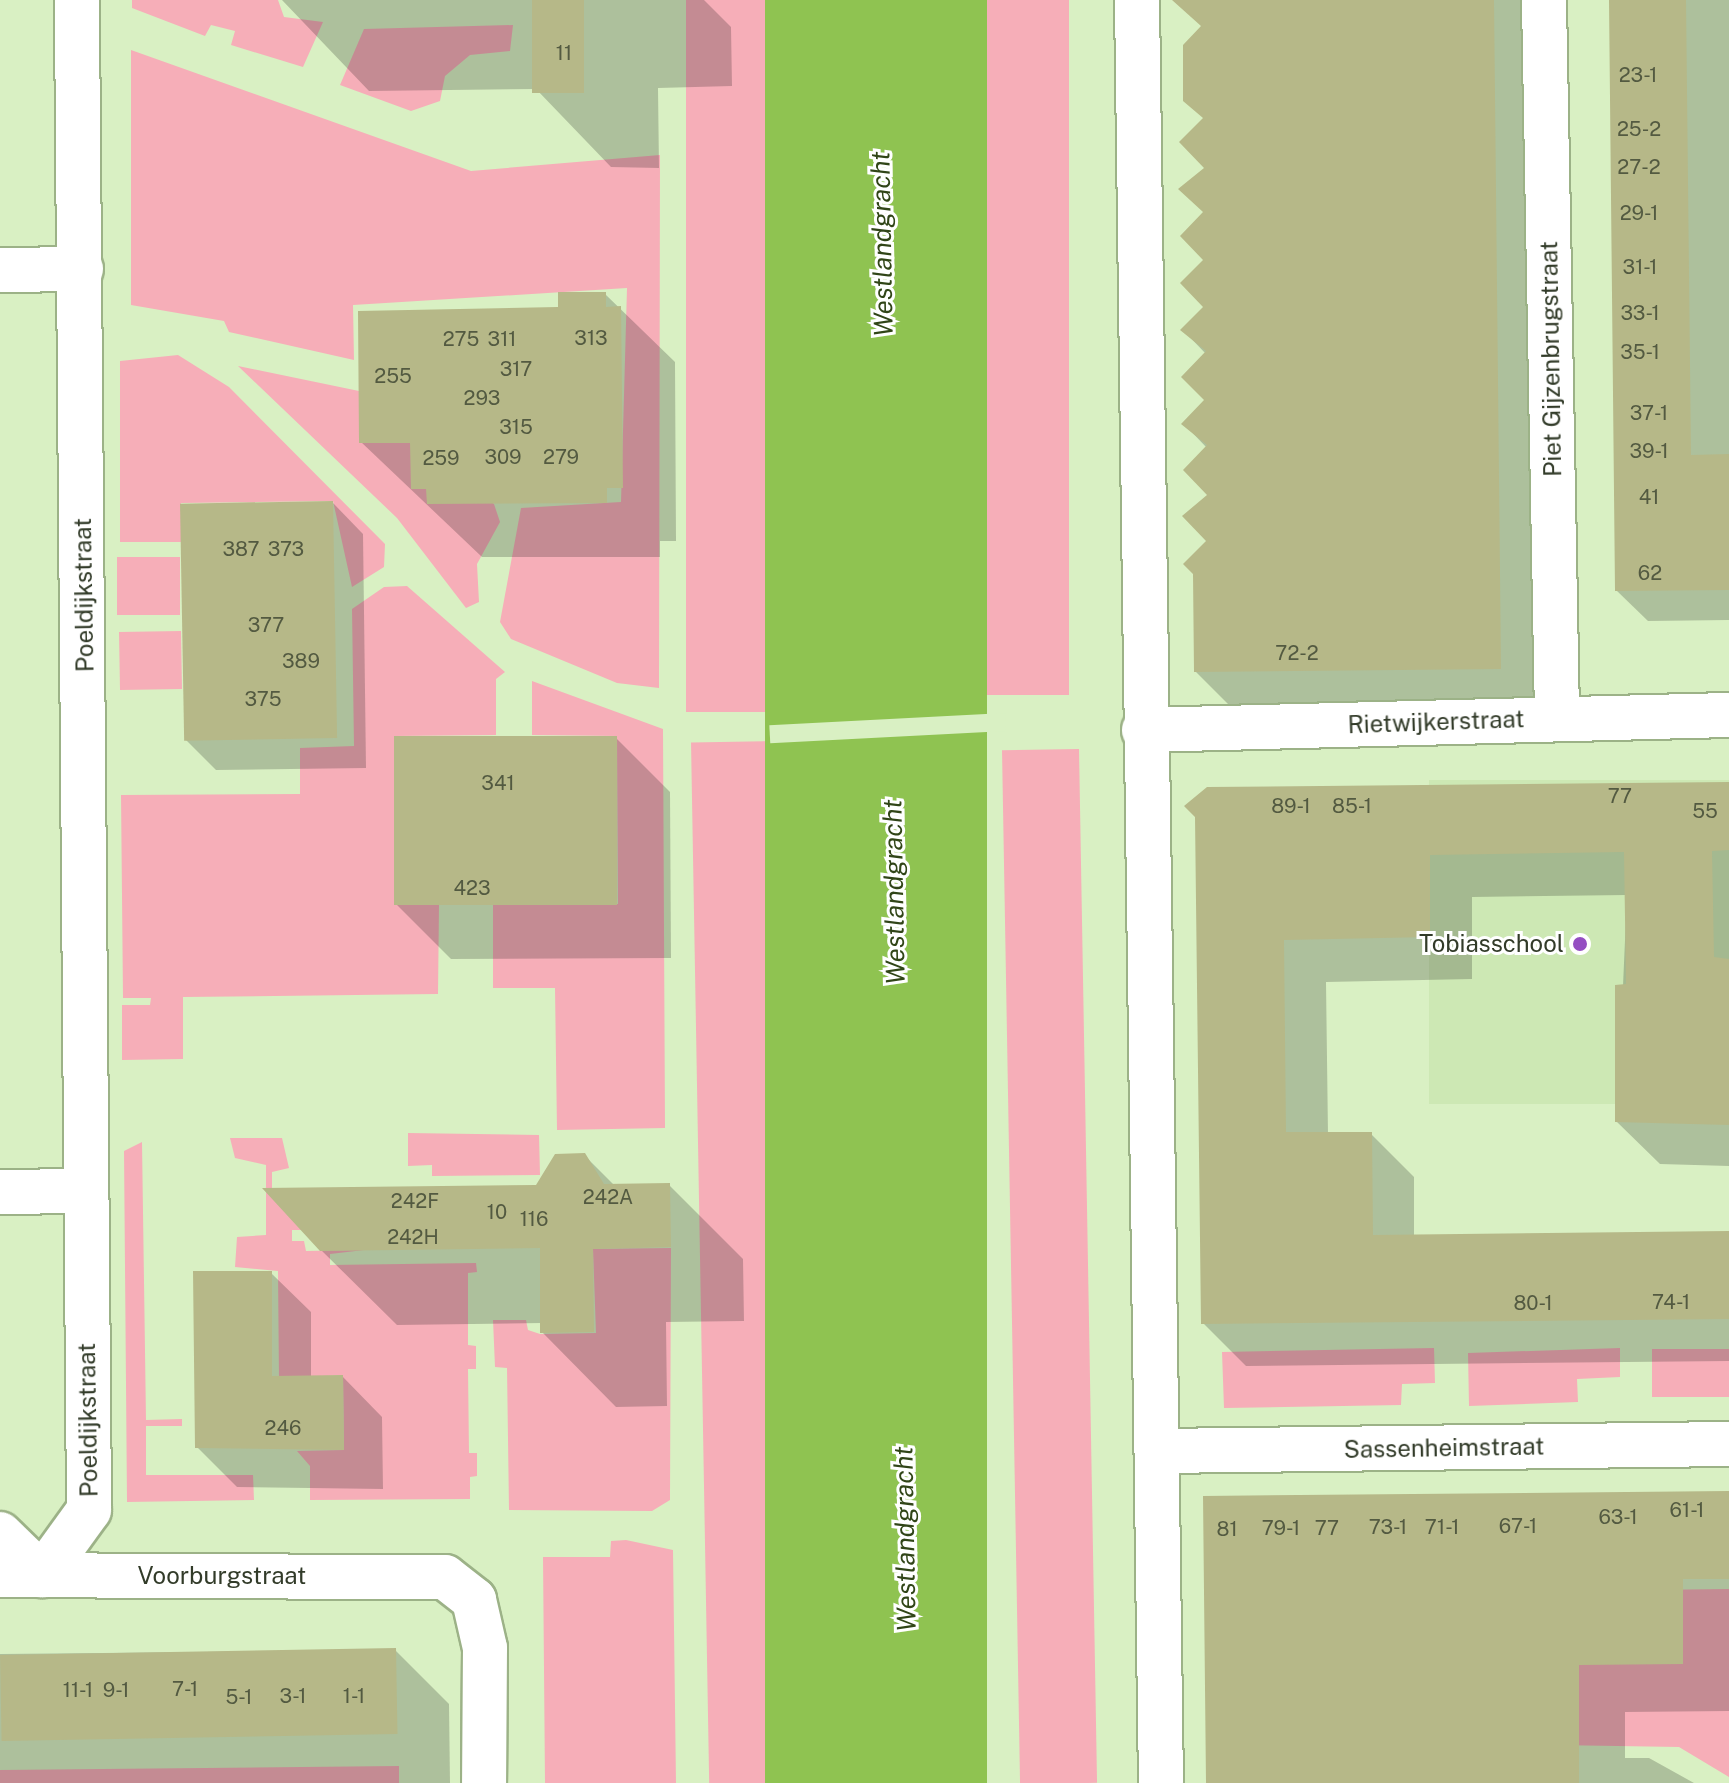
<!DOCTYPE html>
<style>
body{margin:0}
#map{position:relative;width:1729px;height:1783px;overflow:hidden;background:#d9f0c3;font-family:"Public Sans",sans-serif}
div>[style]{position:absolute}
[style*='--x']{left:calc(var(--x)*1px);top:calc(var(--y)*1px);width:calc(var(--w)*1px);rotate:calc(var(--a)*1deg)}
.built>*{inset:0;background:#cde8b4;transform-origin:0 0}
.green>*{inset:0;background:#f6aeb8;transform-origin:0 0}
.water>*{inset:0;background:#8fc351;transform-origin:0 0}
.pier>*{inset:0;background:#d9f0c3;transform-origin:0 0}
.shadow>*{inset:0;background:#0003}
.building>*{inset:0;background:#b6b888;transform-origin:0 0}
.roads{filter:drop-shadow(2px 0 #9cb287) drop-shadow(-2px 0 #9cb287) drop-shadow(0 2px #9cb287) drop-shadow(0 -2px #9cb287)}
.street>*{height:44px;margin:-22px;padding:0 22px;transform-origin:22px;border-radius:22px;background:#fff}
.dots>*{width:22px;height:22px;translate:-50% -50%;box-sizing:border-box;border:4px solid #fff;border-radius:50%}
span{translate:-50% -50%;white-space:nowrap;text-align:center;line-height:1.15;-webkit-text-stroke:6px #fff;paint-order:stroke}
.number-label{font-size:20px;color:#535a41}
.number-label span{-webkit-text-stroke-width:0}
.street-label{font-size:24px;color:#323b29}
.poi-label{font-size:24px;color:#323b29}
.right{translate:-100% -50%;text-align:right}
.water-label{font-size:26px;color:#304517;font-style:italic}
</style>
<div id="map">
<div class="built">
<i style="left:1729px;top:780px;width:324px;height:300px;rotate:90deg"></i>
</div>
<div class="green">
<i style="clip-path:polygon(132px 0,278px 0,284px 17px,323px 22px,303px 67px,231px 45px,235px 31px,211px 25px,205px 36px,132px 8px)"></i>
<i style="left:686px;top:0;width:79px;height:712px"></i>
<i style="left:987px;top:0;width:82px;height:695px"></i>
<i style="clip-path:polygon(513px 25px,510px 51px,470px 55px,445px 76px,440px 101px,411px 111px,340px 85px,364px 29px)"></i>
<i style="clip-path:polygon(131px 50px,471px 171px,660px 155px,659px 688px,617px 683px,511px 639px,500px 622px,521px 508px,621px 502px,627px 288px,353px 305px,354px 360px,229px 332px,224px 321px,131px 305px)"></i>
<i style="clip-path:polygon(178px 355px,229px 387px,385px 544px,384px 567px,352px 587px,333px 501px,181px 503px,181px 542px,120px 542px,120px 361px)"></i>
<i style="clip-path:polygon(238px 366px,359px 391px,410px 443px,494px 504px,500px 522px,477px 564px,479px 602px,466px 608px,397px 518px)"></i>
<i style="left:180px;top:557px;width:58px;height:63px;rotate:90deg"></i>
<i style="clip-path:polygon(407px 586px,505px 672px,496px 679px,496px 735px,395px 736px,395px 905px,439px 905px,438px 994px,183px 997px,183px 1059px,122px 1060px,122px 1005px,150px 1005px,151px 998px,123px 998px,121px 795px,300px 794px,300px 748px,354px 746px,352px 609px,384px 587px)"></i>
<i style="left:181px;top:631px;width:58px;height:62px;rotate:89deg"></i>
<i style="clip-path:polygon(532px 681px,663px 729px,665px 1128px,557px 1130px,555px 988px,493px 988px,493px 905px,618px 904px,617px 736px,532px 735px)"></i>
<i style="left:772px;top:741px;width:1042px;height:81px;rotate:89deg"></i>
<i style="left:1079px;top:749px;width:1034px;height:77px;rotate:89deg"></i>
<i style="clip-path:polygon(408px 1133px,539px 1135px,540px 1175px,432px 1176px,432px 1165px,408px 1166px)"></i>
<i style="clip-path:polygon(230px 1138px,282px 1138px,289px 1168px,272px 1172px,272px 1196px,304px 1230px,292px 1230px,292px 1241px,304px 1241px,306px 1251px,364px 1250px,330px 1254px,330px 1265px,476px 1263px,477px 1272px,468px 1273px,468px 1345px,476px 1346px,476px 1369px,468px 1369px,469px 1453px,477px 1453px,477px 1476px,470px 1477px,470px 1499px,310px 1500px,310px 1466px,297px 1451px,344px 1450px,343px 1375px,279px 1379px,278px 1271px,235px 1267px,237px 1237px,266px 1235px,266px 1165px,235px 1158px)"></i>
<i style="clip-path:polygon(142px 1142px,146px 1420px,182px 1419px,182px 1426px,146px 1426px,146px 1475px,253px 1475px,254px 1500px,127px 1502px,124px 1151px)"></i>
<i style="clip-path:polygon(671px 1248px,670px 1500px,652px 1511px,509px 1510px,507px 1368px,495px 1367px,493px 1320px,526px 1320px,528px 1330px,540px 1334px,596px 1333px,593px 1249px)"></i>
<i style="clip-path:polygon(1434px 1348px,1435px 1383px,1402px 1384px,1401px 1405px,1224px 1408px,1222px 1352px)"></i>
<i style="clip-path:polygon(1620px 1348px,1620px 1377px,1577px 1379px,1578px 1402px,1469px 1406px,1468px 1353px)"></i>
<i style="left:1729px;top:1349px;width:48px;height:77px;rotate:90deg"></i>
<i style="clip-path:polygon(626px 1540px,673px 1550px,676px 1783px,545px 1783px,543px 1557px,610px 1557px,611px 1541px)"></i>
<i style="clip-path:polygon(1729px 1589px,1729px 1777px,1679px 1747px,1318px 1741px,1316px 1594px)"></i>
<i style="clip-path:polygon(399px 1766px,399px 1783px,0 1783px,0 1770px)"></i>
</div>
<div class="water">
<i style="left:765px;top:0;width:222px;height:1783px"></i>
</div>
<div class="pier">
<i style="left:1005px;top:713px;width:18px;height:236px;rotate:87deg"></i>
</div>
<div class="shadow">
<i style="clip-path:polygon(282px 0,704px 0,731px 27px,732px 86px,658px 88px,659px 168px,611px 167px,536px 89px,369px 91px)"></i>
<i style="clip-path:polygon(1183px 0,1534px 0,1541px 709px,1237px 713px,1196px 672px,1210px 496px,1207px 448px,1184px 424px,1207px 400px,1206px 354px,1183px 330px,1206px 307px,1207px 168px,1203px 28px)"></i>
<i style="clip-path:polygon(1611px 0,1729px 0,1729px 620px,1648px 621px,1617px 591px)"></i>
<i style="clip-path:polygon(605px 294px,675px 362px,676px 541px,660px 541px,660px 557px,482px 557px,361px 442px,560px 309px)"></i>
<i style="clip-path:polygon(333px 503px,363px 534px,366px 768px,216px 770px,185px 739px)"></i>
<i style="clip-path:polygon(616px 738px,670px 792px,671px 958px,451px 959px,397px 905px)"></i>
<i style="clip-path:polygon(1729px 785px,1729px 1166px,1660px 1164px,1617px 1122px,1627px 895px,1472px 897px,1472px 979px,1326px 982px,1328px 1134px,1371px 1134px,1414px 1177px,1414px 1236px,1729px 1233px,1729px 1361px,1246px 1366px,1203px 1323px,1197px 817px)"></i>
<i style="clip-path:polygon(584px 1155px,615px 1186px,669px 1185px,743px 1259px,744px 1321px,666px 1322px,667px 1406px,616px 1407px,542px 1332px,542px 1323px,397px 1325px,321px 1250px,537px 1187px)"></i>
<i style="clip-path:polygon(271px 1273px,311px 1312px,311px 1377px,343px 1377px,382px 1417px,383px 1489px,237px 1487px,197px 1447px)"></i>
<i style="clip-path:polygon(1729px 1493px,1729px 1711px,1625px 1712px,1625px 1758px,1649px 1758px,1694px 1783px,1208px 1783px)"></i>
<i style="clip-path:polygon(395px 1650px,449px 1704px,450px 1783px,0 1783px,0 1654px)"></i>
</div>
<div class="building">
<i style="left:532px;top:0;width:52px;height:93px"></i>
<i style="clip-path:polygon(1172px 0,1494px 0,1501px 669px,1194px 672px,1193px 574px,1183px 564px,1206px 541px,1182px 516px,1207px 495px,1183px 470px,1207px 445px,1181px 424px,1204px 400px,1181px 377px,1206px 351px,1180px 330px,1203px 307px,1180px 283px,1203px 260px,1180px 236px,1203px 212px,1178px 189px,1204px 168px,1179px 142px,1203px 118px,1183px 101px,1183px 45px,1201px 26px)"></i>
<i style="clip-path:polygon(1609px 0,1686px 0,1691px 455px,1729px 454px,1729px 590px,1615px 591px)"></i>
<i style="clip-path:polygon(558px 292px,606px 292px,606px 307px,621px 306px,623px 488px,607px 488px,607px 503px,427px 504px,426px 489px,411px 489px,410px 443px,359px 443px,358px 311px,558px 307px)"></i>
<i style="left:333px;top:501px;width:237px;height:153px;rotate:89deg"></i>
<i style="left:394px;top:736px;width:223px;height:169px"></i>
<i style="clip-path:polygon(1729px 782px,1729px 850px,1712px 851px,1714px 957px,1729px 959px,1729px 1125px,1615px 1122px,1615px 985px,1626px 984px,1624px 852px,1430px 855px,1430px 937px,1284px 940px,1286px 1132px,1372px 1132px,1373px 1235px,1729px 1231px,1729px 1319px,1201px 1324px,1195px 817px,1184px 806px,1207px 787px)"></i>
<i style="clip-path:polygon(585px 1153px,604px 1184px,670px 1183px,671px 1247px,593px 1249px,594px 1332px,540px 1333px,540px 1248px,320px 1251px,262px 1188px,536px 1185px,555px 1154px)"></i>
<i style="clip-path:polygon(193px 1271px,272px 1271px,272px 1376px,343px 1375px,344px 1450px,195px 1448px)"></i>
<i style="clip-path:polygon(1729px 1491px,1729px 1579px,1683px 1579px,1683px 1664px,1579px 1665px,1579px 1783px,1206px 1783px,1203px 1496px)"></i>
<i style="left:396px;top:1648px;width:86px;height:396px;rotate:89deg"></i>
</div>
<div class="roads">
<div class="street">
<i style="--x:1137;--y:0;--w:1783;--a:89.23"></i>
<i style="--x:1544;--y:0;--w:719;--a:88.96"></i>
<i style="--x:0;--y:270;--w:81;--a:-0.7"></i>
<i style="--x:1144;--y:730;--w:585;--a:-1.47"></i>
<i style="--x:0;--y:1192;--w:83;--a:-0.7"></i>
<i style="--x:1158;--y:1451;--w:571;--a:-0.7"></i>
<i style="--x:0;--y:1534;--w:59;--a:44.3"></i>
<i style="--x:0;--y:1575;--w:445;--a:0.3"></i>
<i style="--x:445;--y:1577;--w:37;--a:38"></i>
<i style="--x:474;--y:1600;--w:49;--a:77.1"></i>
<i style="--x:485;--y:1648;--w:135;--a:90.4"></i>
<i style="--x:42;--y:1575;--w:80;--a:-54.1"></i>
<i style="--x:89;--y:1510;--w:1510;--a:-90.46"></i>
</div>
</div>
<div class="dots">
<i style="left:1580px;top:944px;background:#944ec2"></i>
</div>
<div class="number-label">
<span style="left:564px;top:53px">11</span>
<span style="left:1638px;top:75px">23-1</span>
<span style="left:1639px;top:129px">25-2</span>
<span style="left:1639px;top:167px">27-2</span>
<span style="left:1639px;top:213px">29-1</span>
<span style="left:1640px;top:267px">31-1</span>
<span style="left:1640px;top:313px">33-1</span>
<span style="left:591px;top:338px">313</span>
<span style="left:461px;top:339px">275</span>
<span style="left:502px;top:339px">311</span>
<span style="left:1640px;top:352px">35-1</span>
<span style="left:516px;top:369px">317</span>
<span style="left:393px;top:376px">255</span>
<span style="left:482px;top:398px">293</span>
<span style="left:1649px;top:413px">37-1</span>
<span style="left:516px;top:427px">315</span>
<span style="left:1649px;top:451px">39-1</span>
<span style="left:503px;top:457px">309</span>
<span style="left:561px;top:457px">279</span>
<span style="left:441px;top:458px">259</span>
<span style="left:1649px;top:497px">41</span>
<span style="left:241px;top:549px">387</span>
<span style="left:286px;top:549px">373</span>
<span style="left:1650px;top:573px">62</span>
<span style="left:266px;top:625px">377</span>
<span style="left:1297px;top:653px">72-2</span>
<span style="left:301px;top:661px">389</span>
<span style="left:263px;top:699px">375</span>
<span style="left:498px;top:783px">341</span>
<span style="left:1620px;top:796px">77</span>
<span style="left:1291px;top:806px">89-1</span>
<span style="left:1352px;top:806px">85-1</span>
<span style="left:1705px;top:811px">55</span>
<span style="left:472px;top:888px">423</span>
<span style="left:608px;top:1197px">242A</span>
<span style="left:415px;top:1201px">242F</span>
<span style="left:497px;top:1212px">10</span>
<span style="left:534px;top:1219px">116</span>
<span style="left:413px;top:1237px">242H</span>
<span style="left:1671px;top:1302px">74-1</span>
<span style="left:1533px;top:1303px">80-1</span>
<span style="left:283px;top:1428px">246</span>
<span style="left:1687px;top:1510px">61-1</span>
<span style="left:1618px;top:1517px">63-1</span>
<span style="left:1518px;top:1526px">67-1</span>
<span style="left:1388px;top:1527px">73-1</span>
<span style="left:1442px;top:1527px">71-1</span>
<span style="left:1281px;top:1528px">79-1</span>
<span style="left:1327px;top:1528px">77</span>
<span style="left:1227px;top:1529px">81</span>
<span style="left:185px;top:1689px">7-1</span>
<span style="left:78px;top:1690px">11-1</span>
<span style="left:116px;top:1690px">9-1</span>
<span style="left:293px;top:1696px">3-1</span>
<span style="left:354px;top:1696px">1-1</span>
<span style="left:239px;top:1697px">5-1</span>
</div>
<div class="street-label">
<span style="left:1551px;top:359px;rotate:-91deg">Piet Gijzenbrugstraat</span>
<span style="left:84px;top:595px;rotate:-91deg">Poeldijkstraat</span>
<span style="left:1436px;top:722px;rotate:-2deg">Rietwijkerstraat</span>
<span style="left:88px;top:1420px;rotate:-91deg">Poeldijkstraat</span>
<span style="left:1444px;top:1448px;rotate:-1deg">Sassenheimstraat</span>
<span style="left:222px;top:1576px">Voorburgstraat</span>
</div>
<div class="poi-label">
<span class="right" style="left:1564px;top:944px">Tobiasschool</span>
</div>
<div class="water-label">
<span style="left:882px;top:244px;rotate:-91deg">Westlandgracht</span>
<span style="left:894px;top:892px;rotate:-91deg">Westlandgracht</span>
<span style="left:905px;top:1539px;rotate:-91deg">Westlandgracht</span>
</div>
</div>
